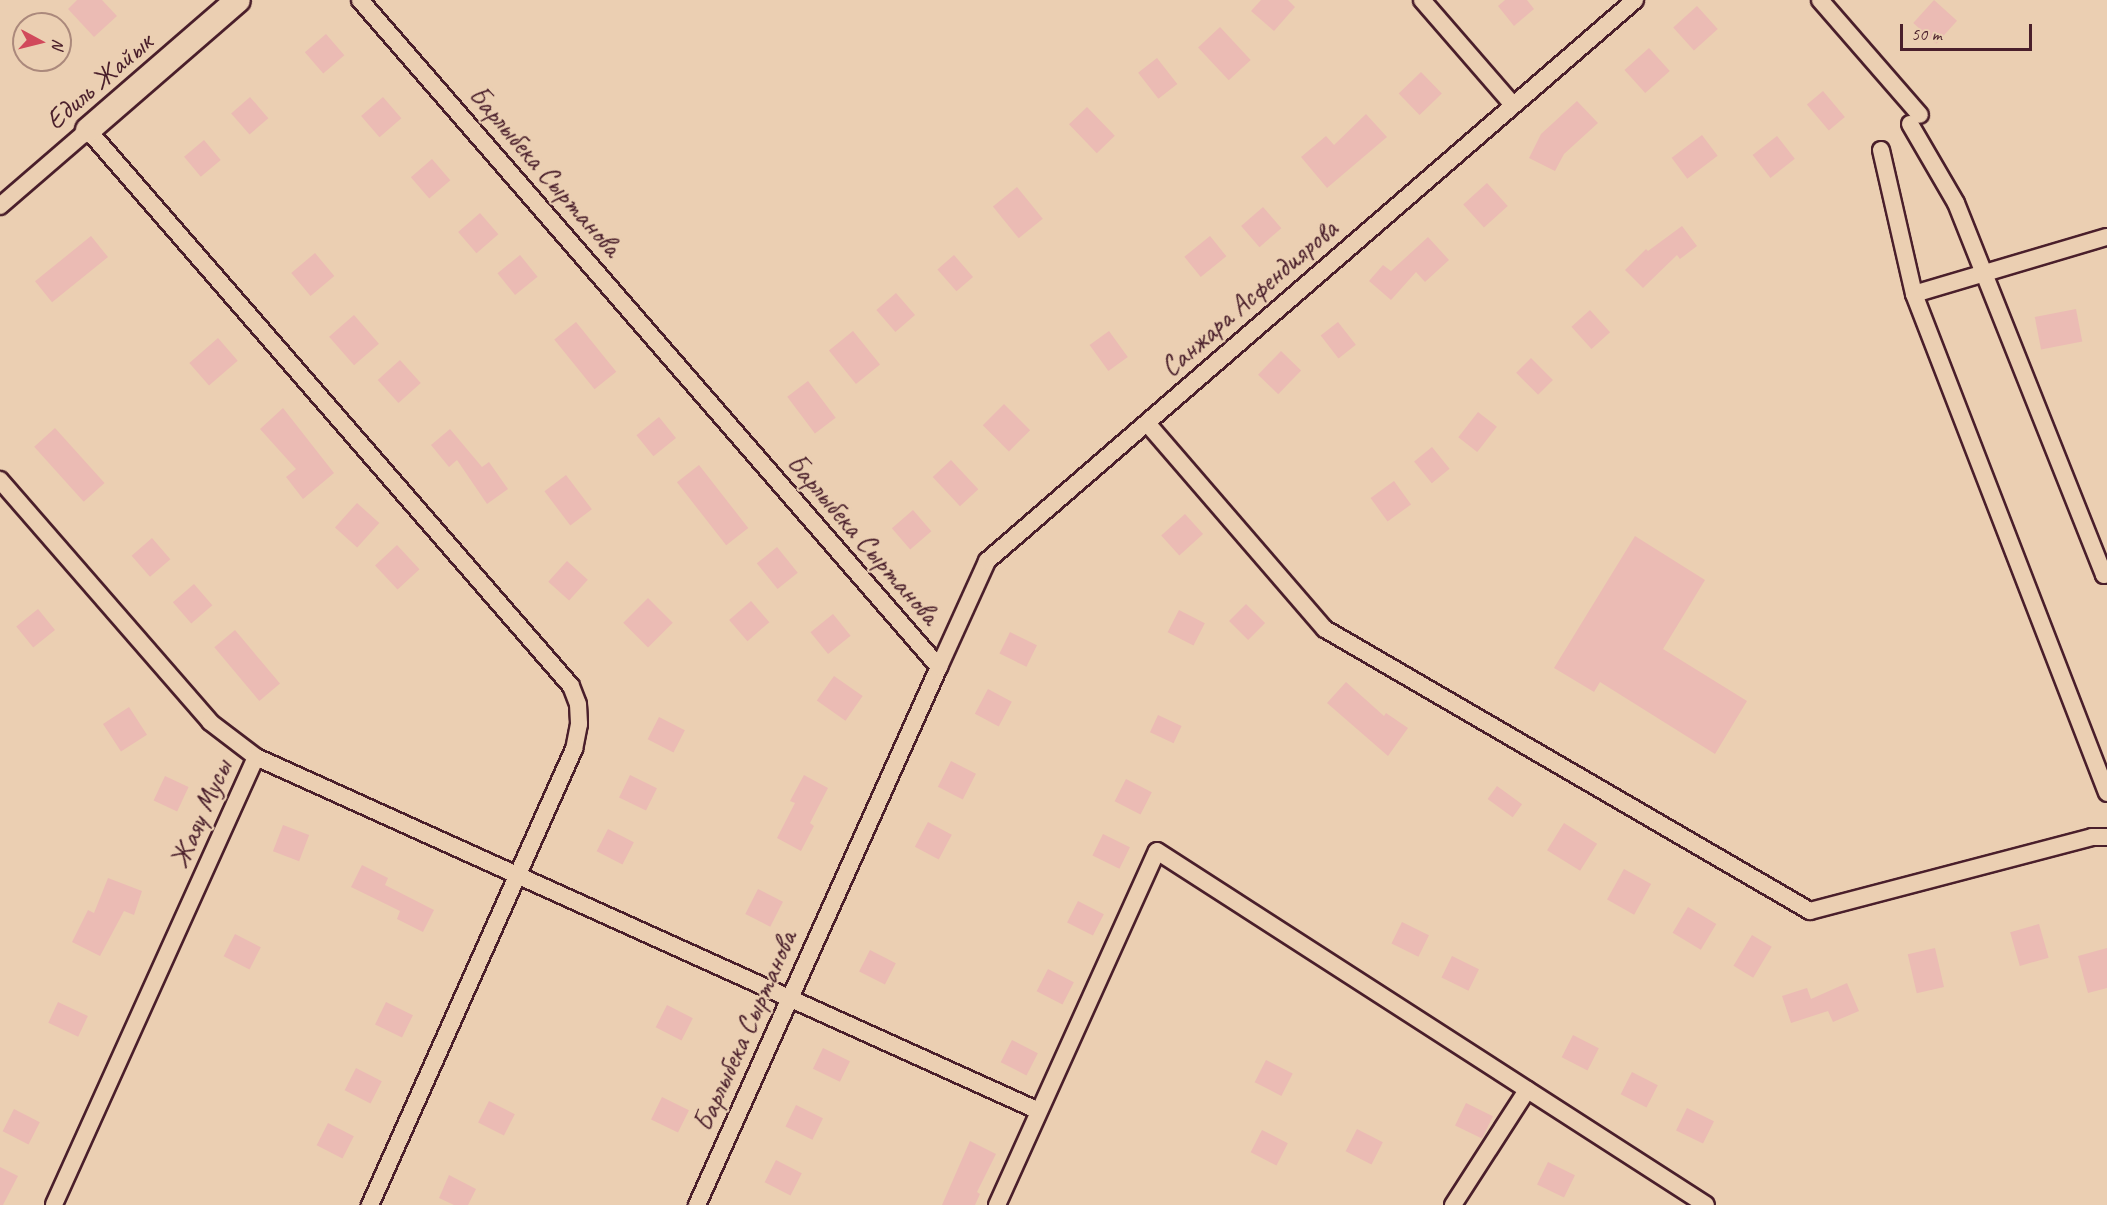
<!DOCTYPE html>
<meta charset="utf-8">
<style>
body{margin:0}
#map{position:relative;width:2107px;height:1205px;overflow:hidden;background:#ebcfb2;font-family:Caveat,sans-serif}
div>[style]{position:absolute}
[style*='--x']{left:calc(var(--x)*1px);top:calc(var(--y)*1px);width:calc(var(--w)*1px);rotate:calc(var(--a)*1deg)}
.building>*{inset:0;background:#ebbbb4;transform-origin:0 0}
.roads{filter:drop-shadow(2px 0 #4a1f2b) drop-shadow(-2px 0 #4a1f2b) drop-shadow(0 2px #4a1f2b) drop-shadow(0 -2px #4a1f2b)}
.street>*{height:16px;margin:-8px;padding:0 8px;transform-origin:8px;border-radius:8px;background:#ebcfb2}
.secondary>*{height:24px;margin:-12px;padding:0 12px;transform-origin:12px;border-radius:12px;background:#ebcfb2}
span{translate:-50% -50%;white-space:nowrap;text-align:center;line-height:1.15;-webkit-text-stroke:4.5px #ebcfb2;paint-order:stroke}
.street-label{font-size:28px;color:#4a1f2b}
.north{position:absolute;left:12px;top:12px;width:60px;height:60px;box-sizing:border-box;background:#ebcfb2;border:2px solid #ab897c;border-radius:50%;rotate:97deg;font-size:16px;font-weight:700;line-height:24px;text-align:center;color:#4a1f2b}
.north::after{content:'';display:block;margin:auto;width:21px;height:27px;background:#d1495b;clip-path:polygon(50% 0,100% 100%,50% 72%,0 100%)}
.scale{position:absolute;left:1900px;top:24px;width:132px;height:27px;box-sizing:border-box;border:3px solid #4a1f2b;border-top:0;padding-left:8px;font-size:18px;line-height:21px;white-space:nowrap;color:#4a1f2b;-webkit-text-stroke:4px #ebcfb2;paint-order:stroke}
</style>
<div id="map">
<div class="building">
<i style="clip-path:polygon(77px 0,102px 0,117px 16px,94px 37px,68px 9px)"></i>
<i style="clip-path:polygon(1261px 0,1288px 0,1295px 7px,1274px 31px,1251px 11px)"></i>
<i style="clip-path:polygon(1505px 0,1527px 0,1534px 9px,1514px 26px,1498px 6px)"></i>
<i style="left:1934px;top:0;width:31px;height:31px;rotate:42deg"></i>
<i style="left:1697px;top:6px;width:31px;height:32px;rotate:48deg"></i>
<i style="left:1220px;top:27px;width:45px;height:30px;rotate:47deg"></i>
<i style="left:326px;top:34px;width:28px;height:28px;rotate:49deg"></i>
<i style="left:1649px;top:48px;width:31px;height:33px;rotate:48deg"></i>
<i style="left:1157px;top:58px;width:33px;height:24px;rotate:52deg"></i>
<i style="left:1421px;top:72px;width:30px;height:31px;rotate:46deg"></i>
<i style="left:1823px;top:91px;width:34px;height:21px;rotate:50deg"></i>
<i style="left:250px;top:97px;width:28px;height:25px;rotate:49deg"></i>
<i style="left:383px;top:97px;width:28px;height:29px;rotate:49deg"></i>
<i style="clip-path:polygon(1577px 101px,1598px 123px,1564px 154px,1555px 171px,1529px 158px,1541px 134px)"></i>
<i style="left:1087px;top:107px;width:40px;height:25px;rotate:46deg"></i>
<i style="clip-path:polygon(1366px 114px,1387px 137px,1327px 188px,1301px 157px,1326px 136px,1334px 145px)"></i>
<i style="left:1702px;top:135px;width:26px;height:38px;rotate:53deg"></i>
<i style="left:1777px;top:136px;width:29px;height:31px;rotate:52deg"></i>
<i style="left:204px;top:140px;width:26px;height:26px;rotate:50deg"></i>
<i style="left:432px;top:159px;width:28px;height:28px;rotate:49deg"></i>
<i style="left:1487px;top:183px;width:31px;height:32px;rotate:48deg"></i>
<i style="left:1017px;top:187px;width:41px;height:31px;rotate:51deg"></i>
<i style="left:1263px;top:207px;width:28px;height:29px;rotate:49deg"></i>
<i style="left:480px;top:213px;width:28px;height:29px;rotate:49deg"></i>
<i style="clip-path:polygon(1682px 226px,1697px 246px,1680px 259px,1677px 255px,1643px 288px,1625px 270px,1646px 249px,1648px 251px)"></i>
<i style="left:91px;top:236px;width:27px;height:72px;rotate:51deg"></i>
<i style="left:1210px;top:236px;width:26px;height:33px;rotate:51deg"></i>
<i style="clip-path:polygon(1428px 237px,1449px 260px,1425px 282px,1416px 272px,1391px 300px,1369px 281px,1383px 265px,1391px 271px)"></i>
<i style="left:315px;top:253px;width:30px;height:31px;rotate:50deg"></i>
<i style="left:520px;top:255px;width:28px;height:29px;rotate:51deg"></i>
<i style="left:954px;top:255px;width:29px;height:22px;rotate:49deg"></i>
<i style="left:896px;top:293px;width:29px;height:26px;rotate:49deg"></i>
<i style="left:2076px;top:309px;width:33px;height:42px;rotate:79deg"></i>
<i style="left:1590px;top:310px;width:30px;height:25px;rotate:48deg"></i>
<i style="left:354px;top:315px;width:38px;height:33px;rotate:49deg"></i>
<i style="left:576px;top:322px;width:64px;height:28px;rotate:51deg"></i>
<i style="left:1338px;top:322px;width:29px;height:22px;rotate:52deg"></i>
<i style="left:853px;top:331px;width:43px;height:31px;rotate:51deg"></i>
<i style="left:1109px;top:331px;width:32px;height:24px;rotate:54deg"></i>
<i style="left:218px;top:338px;width:30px;height:38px;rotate:49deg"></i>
<i style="left:1281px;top:351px;width:28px;height:33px;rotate:44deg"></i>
<i style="left:1531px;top:358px;width:31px;height:21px;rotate:45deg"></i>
<i style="left:400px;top:360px;width:31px;height:30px;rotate:48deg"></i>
<i style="left:808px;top:381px;width:46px;height:26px;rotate:53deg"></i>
<i style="left:1004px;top:404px;width:37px;height:30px;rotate:45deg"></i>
<i style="clip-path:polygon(283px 408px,334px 473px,303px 499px,286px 477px,296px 469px,260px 429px)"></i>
<i style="left:1478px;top:412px;width:24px;height:32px;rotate:38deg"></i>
<i style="left:659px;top:417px;width:27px;height:29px;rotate:51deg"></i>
<i style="left:55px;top:428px;width:74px;height:28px;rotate:48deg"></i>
<i style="clip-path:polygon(450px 429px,482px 467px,489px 462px,508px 489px,487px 504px,457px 460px,449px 467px,431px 445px)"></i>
<i style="left:1432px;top:447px;width:28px;height:23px;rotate:51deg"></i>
<i style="left:951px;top:460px;width:40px;height:25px;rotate:47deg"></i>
<i style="left:699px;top:465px;width:80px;height:28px;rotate:52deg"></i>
<i style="left:566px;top:475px;width:43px;height:27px;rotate:53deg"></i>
<i style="left:1394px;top:481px;width:29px;height:29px;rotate:54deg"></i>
<i style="left:357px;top:503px;width:30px;height:33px;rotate:42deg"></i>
<i style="left:913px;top:510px;width:28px;height:28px;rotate:49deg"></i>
<i style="left:1185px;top:514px;width:27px;height:32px;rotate:48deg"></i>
<i style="clip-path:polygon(1635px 536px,1705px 580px,1663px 649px,1747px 701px,1715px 754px,1600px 682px,1594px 692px,1554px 668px)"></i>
<i style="left:152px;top:538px;width:28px;height:27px;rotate:49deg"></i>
<i style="left:397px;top:545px;width:33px;height:30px;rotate:47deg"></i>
<i style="left:777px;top:547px;width:33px;height:26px;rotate:51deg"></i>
<i style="left:567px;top:561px;width:28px;height:28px;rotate:42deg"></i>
<i style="left:194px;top:584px;width:28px;height:28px;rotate:49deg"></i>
<i style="left:648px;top:598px;width:35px;height:35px;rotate:45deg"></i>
<i style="left:751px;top:601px;width:28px;height:29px;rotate:49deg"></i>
<i style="left:1246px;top:604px;width:27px;height:24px;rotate:45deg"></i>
<i style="left:38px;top:609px;width:27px;height:28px;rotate:51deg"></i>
<i style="left:1179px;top:610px;width:29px;height:25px;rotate:27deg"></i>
<i style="left:833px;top:614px;width:28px;height:29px;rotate:51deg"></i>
<i style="left:235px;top:630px;width:70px;height:27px;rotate:50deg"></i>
<i style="left:1010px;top:632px;width:30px;height:24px;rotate:26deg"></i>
<i style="left:834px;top:676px;width:35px;height:30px;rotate:35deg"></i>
<i style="clip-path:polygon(1346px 682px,1384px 716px,1386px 713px,1408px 728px,1388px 756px,1327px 703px)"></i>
<i style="left:988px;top:689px;width:27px;height:28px;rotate:28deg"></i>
<i style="left:129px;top:707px;width:33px;height:31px;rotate:57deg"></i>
<i style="left:1158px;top:715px;width:26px;height:19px;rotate:25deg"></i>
<i style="left:659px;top:717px;width:29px;height:25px;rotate:27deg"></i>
<i style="left:951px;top:761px;width:28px;height:29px;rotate:27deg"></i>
<i style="left:630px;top:775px;width:30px;height:25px;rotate:26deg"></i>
<i style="clip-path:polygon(804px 775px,828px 788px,810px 823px,814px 826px,801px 851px,777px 838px,795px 803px,790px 801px)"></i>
<i style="left:165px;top:776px;width:26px;height:27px;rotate:25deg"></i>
<i style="left:1126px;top:779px;width:29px;height:25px;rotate:27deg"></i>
<i style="left:1497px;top:786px;width:31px;height:16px;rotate:36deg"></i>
<i style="left:928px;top:822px;width:27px;height:28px;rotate:28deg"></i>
<i style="left:1564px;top:823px;width:39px;height:32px;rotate:32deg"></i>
<i style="left:283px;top:825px;width:28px;height:28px;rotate:21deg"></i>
<i style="left:608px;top:829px;width:29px;height:25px;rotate:27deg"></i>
<i style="left:1103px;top:834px;width:30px;height:24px;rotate:26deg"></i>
<i style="clip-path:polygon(362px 865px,388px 878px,385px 885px,434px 910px,423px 932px,397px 919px,400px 911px,351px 887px)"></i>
<i style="left:1624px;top:869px;width:31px;height:35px;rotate:29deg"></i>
<i style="clip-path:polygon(108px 878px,142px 891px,134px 915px,124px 911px,100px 956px,72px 942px,88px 910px,94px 913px)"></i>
<i style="left:758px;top:889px;width:28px;height:28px;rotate:27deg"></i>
<i style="left:1078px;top:901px;width:29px;height:24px;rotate:27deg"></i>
<i style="left:1688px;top:907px;width:33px;height:30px;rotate:31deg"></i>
<i style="left:1402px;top:922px;width:30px;height:24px;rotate:26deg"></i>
<i style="left:2039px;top:924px;width:35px;height:30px;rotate:74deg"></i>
<i style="left:235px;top:934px;width:29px;height:25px;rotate:27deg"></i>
<i style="left:1752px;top:935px;width:23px;height:36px;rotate:31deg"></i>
<i style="left:1935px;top:948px;width:40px;height:28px;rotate:77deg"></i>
<i style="clip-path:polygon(2107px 948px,2107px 988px,2088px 993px,2078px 956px)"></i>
<i style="left:870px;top:950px;width:29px;height:24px;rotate:27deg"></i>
<i style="left:1452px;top:956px;width:30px;height:24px;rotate:26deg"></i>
<i style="left:1048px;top:969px;width:29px;height:25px;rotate:27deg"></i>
<i style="clip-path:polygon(1847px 983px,1859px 1011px,1833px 1022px,1828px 1011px,1791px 1023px,1782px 996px,1807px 988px,1811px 999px)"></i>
<i style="left:58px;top:1002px;width:33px;height:23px;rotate:25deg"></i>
<i style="left:386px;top:1002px;width:30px;height:25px;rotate:26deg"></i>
<i style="left:667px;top:1005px;width:29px;height:25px;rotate:27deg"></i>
<i style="left:1573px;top:1035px;width:29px;height:25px;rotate:27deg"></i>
<i style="left:1012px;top:1040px;width:29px;height:25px;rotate:27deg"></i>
<i style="left:823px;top:1048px;width:30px;height:23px;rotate:26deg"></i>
<i style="left:1266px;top:1060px;width:30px;height:25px;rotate:27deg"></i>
<i style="left:356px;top:1068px;width:29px;height:25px;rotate:27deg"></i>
<i style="left:1632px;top:1072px;width:29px;height:25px;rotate:27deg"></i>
<i style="left:662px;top:1097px;width:30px;height:25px;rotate:26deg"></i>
<i style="left:489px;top:1101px;width:29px;height:24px;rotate:27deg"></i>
<i style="left:1466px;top:1103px;width:30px;height:25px;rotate:26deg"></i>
<i style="left:796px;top:1105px;width:30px;height:24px;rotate:26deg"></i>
<i style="left:1687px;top:1108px;width:30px;height:25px;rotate:26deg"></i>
<i style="left:14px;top:1109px;width:29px;height:25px;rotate:27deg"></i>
<i style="left:328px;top:1123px;width:29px;height:25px;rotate:27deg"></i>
<i style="left:1357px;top:1129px;width:29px;height:25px;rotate:27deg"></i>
<i style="left:1262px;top:1130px;width:29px;height:25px;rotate:27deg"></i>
<i style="clip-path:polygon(970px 1141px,996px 1154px,977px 1192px,980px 1194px,975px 1205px,942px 1205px)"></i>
<i style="left:776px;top:1160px;width:29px;height:25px;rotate:27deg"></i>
<i style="left:1548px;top:1162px;width:30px;height:25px;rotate:26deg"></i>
<i style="clip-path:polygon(0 1167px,18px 1176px,3px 1205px,0 1205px)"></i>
<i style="clip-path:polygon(449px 1175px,476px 1189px,468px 1205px,454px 1205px,439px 1198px)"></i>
</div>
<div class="roads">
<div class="street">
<i style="--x:360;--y:0;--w:883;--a:49.04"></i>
<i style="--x:939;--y:667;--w:590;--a:114.22"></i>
<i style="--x:1422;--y:0;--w:139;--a:49.1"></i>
<i style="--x:1820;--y:0;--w:152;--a:49"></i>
<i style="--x:1910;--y:124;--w:91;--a:59.8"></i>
<i style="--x:1956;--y:203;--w:400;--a:68.3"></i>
<i style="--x:2104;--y:575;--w:4;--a:-34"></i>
<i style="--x:1881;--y:150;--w:148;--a:77.1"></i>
<i style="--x:1914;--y:294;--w:535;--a:68.85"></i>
<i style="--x:0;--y:206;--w:116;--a:-40.8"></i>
<i style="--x:88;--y:130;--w:736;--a:49.02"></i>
<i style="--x:571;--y:686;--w:19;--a:69"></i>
<i style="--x:578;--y:704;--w:20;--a:87"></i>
<i style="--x:579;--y:724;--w:25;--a:101"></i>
<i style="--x:574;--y:749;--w:500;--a:114.1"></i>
<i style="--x:1914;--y:294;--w:201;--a:-16.5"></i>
<i style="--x:1147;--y:423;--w:272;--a:49.2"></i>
<i style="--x:1325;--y:629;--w:561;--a:30.18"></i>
<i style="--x:1810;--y:911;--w:292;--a:-14.7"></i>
<i style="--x:2092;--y:837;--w:15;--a:0"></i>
<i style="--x:0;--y:480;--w:320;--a:49"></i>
<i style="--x:210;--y:722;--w:58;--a:37.3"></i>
<i style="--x:256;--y:757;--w:491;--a:114.3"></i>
<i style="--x:939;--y:667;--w:116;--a:-65.6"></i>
<i style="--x:987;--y:561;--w:857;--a:-40.88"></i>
<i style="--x:256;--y:757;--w:859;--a:24.33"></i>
<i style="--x:997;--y:1205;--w:388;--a:-65.7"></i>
<i style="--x:1157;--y:851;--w:653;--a:32.81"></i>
<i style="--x:1453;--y:1205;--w:137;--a:-57.2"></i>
</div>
<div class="secondary">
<i style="--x:88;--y:130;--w:198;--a:-40.9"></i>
</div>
</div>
<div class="street-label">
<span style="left:99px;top:81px;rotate:-41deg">Едиль Жайык</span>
<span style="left:545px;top:171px;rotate:49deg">Барлыбека Сыртанова</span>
<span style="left:1249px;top:298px;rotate:-41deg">Санжара Асфендиярова</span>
<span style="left:863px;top:539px;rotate:49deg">Барлыбека Сыртанова</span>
<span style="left:201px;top:814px;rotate:-66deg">Жаяу Мусы</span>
<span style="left:745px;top:1031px;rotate:-66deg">Барлыбека Сыртанова</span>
</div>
<div class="north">N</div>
<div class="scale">50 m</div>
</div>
